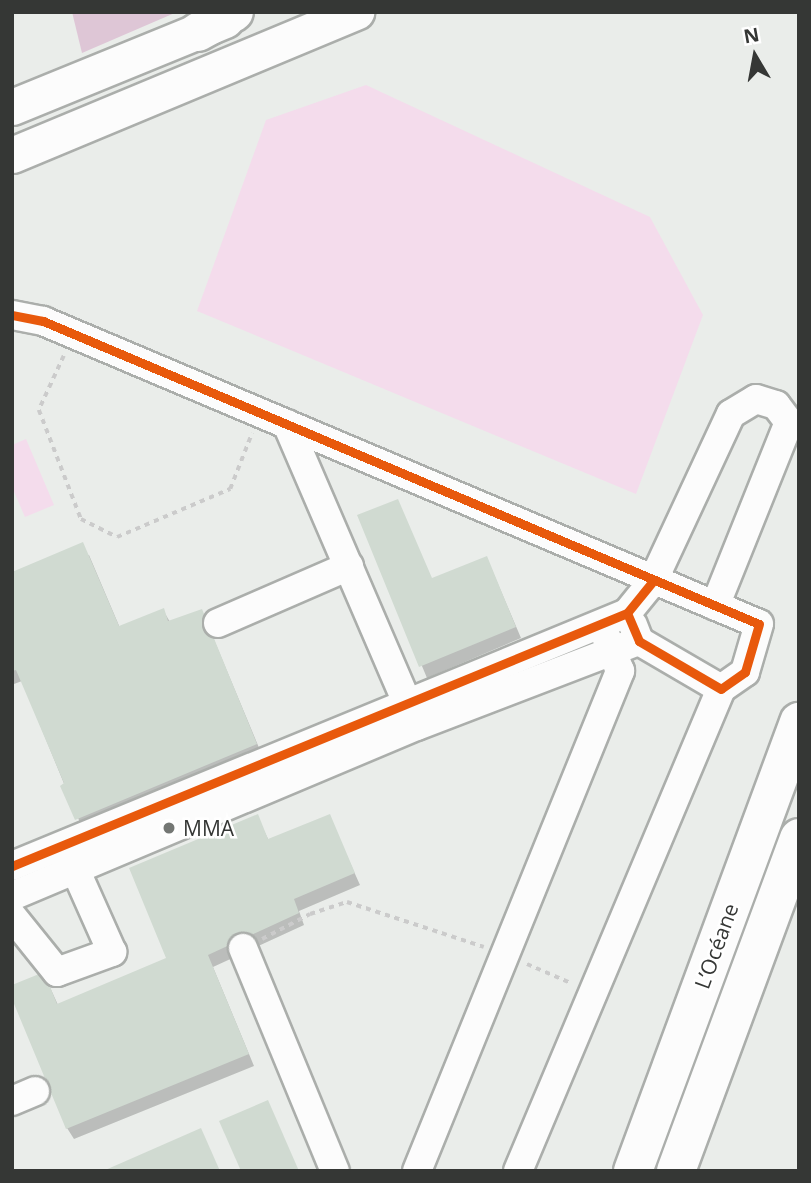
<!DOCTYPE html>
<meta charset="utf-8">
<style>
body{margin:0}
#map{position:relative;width:811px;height:1183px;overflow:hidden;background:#eaedea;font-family:"Open Sans",sans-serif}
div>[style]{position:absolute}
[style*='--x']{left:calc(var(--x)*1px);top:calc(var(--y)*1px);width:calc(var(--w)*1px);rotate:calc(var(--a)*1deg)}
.green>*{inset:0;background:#f4dcec}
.forest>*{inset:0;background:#dec6d6}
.shadow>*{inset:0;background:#0003}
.building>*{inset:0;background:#d0dad1}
.path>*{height:3.5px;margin-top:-1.75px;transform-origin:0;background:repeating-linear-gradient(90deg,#cbcbcb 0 5px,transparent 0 10px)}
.roads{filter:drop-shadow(2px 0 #abaeab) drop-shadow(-2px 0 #abaeab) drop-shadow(0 2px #abaeab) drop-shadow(0 -2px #abaeab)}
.minor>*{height:28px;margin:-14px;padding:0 14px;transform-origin:14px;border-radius:14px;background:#fcfcfc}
.major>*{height:35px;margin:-17.5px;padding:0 17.5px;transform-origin:17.5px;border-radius:17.5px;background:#fcfcfc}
.highway>*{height:38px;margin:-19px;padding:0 19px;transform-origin:19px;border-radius:19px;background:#fcfcfc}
.cycleway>*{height:9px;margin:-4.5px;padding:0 4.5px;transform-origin:4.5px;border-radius:4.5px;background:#e8590c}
.dots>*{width:19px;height:19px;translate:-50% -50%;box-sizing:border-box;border:4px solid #fff;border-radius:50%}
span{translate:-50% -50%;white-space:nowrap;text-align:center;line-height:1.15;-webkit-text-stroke:5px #fff;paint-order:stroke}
.poi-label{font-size:21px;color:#353735}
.left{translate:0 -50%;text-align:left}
.street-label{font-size:21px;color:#353735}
.frame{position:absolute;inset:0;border:14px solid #353735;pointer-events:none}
.north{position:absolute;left:720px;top:21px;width:70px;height:70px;-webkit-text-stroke:5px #fff;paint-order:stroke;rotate:350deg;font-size:19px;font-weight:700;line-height:28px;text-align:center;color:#353735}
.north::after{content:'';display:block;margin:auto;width:24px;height:32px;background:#353735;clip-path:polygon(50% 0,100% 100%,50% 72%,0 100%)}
</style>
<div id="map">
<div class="green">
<i style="clip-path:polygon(366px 85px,650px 217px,703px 315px,636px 494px,197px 311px,266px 120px)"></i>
<i style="clip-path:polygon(26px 439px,54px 505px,25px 517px,12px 487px,12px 445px)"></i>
</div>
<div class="forest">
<i style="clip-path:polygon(72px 12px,177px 12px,82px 53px)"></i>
</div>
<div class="shadow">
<i style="clip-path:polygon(359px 516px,432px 580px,492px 570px,521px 638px,427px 678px)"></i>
<i style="clip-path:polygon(89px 555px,120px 628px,163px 610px,170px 622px,202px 611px,262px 755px,83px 830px,22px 681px,14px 684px,12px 681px,12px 574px)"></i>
<i style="clip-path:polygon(257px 816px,269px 841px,329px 816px,360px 885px,299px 911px,304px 925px,213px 967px,254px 1066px,74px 1139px,67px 1128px,44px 974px,58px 1005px,168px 959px)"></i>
</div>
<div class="building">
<i style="clip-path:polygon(398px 499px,432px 578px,487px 556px,516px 627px,419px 667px,357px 515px)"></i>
<i style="clip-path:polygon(83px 542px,119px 626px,164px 608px,168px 621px,202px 609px,257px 744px,75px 820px,60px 786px,64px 783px,16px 670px,12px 671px,12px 572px)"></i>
<i style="clip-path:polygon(258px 814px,268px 839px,330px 814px,355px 873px,294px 899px,299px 913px,208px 955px,249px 1054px,66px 1129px,12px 999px,12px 985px,44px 972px,57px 1004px,166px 958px,129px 868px)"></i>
<i style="clip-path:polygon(268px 1100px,299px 1171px,241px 1171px,219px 1121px)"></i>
<i style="clip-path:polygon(201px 1128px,220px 1171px,103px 1171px)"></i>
</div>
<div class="path">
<i style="--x:64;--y:356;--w:60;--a:114.8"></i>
<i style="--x:39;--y:410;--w:117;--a:68.9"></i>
<i style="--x:81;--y:519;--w:40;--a:26.6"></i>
<i style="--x:117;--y:537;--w:123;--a:-23"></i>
<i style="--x:230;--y:489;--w:60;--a:-68.6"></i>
<i style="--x:262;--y:939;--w:54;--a:-27.5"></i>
<i style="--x:310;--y:914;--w:39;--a:-18"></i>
<i style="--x:347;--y:902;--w:144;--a:18.2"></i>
<i style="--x:527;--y:964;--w:48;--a:23.4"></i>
</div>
<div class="roads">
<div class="minor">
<i style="--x:12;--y:315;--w:32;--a:11"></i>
<i style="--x:43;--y:321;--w:777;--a:22.94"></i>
<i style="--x:759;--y:624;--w:50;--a:106.3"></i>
<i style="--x:745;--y:672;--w:29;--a:145"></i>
<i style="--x:721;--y:689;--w:523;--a:112.84"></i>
<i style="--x:287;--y:424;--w:319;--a:66.7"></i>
<i style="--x:218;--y:623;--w:143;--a:-23.5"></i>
<i style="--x:633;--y:625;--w:17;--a:69"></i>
<i style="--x:639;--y:641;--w:95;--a:30.3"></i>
<i style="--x:12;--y:866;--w:665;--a:-22.36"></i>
<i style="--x:627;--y:613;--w:41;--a:-50.9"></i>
<i style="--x:653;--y:581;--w:184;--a:-65"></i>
<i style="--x:731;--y:414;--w:29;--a:-31"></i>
<i style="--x:756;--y:399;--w:21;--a:17"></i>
<i style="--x:776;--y:405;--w:21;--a:53"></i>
<i style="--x:789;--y:422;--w:198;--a:111.9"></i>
<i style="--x:12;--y:896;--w:439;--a:-22.8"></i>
<i style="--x:417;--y:726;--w:238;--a:-21"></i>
<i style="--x:12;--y:916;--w:72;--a:51.2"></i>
<i style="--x:57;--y:972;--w:59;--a:-20"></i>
<i style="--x:112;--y:952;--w:108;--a:-114"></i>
<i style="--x:243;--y:948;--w:241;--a:67.6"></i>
<i style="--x:12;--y:1101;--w:25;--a:-23"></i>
<i style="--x:417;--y:1171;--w:540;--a:-67.9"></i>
<i style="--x:620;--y:671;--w:38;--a:-112"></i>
</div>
<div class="major">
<i style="--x:12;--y:107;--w:230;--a:-22.2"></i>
<i style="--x:12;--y:155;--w:373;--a:-22.6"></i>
</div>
<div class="highway">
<i style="--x:198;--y:32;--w:41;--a:-29.1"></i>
<i style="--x:633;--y:1171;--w:479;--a:-69.7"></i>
<i style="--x:676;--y:1171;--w:355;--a:-69.7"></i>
</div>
</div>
<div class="cycleway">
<i style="--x:12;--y:315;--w:32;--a:11"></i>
<i style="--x:43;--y:321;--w:777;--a:22.94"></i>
<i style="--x:759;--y:624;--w:50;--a:106.3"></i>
<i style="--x:745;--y:672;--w:29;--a:145"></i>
<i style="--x:721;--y:689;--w:95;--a:-149.7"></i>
<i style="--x:639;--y:641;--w:30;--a:-113"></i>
<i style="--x:12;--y:866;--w:665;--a:-22.36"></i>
<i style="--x:627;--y:613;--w:41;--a:-50.9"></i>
</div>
<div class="dots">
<i style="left:169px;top:828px;background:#747774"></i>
</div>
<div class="poi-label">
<span class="left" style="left:183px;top:828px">MMA</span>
</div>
<div class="street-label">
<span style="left:716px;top:946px;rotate:-70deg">L’Océane</span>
</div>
<div class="frame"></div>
<div class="north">N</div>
</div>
